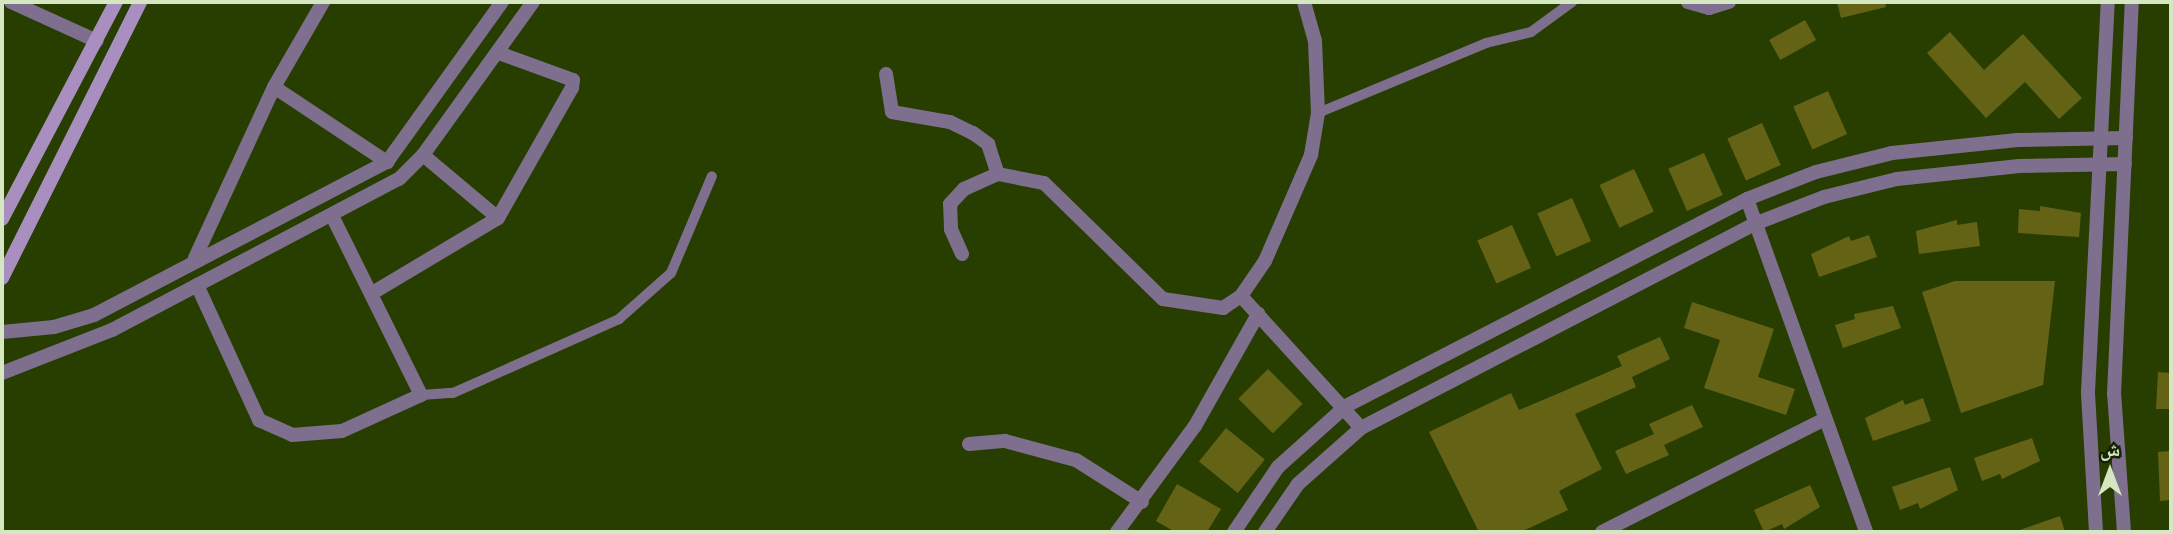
<!DOCTYPE html>
<meta charset="utf-8">
<style>
body{margin:0}
#map{position:relative;width:2173px;height:534px;overflow:hidden;background:#283e00;font-family:Cabin,"Noto Naskh Arabic",sans-serif}
div>[style]{position:absolute}
[style*='--x']{left:calc(var(--x)*1px);top:calc(var(--y)*1px);width:calc(var(--w)*1px);rotate:calc(var(--a)*1deg)}
.building>*{inset:0;background:#646315;transform-origin:0 0}
.service>*{height:10px;margin:-5px;padding:0 5px;transform-origin:5px;border-radius:5px;background:#7f6f8e}
.minor>*{height:14px;margin:-7px;padding:0 7px;transform-origin:7px;border-radius:7px;background:#7f6f8e}
.tertiary>*{height:14px;margin:-7px;padding:0 7px;transform-origin:7px;border-radius:7px;background:#7f6f8e}
.secondary>*{height:14px;margin:-7px;padding:0 7px;transform-origin:7px;border-radius:7px;background:#a88fbf}
span{translate:-50% -50%;white-space:nowrap;text-align:center;line-height:1.15;-webkit-text-stroke:7px #162203;paint-order:stroke}
.frame{position:absolute;inset:0;border:4px solid #d4e7c1;pointer-events:none}
.north{position:absolute;left:2075px;top:436px;width:70px;height:70px;-webkit-text-stroke:5px #162203;paint-order:stroke;rotate:0deg;font-size:19px;font-weight:700;line-height:28px;text-align:center;color:#d4e7c1}
.north::after{content:'';display:block;margin:auto;width:24px;height:32px;background:#d4e7c1;clip-path:polygon(50% 0,100% 100%,50% 72%,0 100%)}
</style>
<div id="map">
<div class="building">
<i style="clip-path:polygon(1837px 2px,1885px 2px,1886px 7px,1841px 18px)"></i>
<i style="left:1805px;top:20px;width:23px;height:41px;rotate:61deg"></i>
<i style="clip-path:polygon(1950px 32px,1984px 70px,2023px 34px,2082px 98px,2059px 119px,2025px 82px,1986px 118px,1927px 53px)"></i>
<i style="left:1828px;top:91px;width:47px;height:38px;rotate:66deg"></i>
<i style="left:1762px;top:123px;width:46px;height:38px;rotate:66deg"></i>
<i style="left:1704px;top:153px;width:46px;height:39px;rotate:66deg"></i>
<i style="left:1634px;top:169px;width:47px;height:38px;rotate:65deg"></i>
<i style="left:1572px;top:198px;width:47px;height:38px;rotate:66deg"></i>
<i style="clip-path:polygon(2040px 206px,2081px 213px,2079px 237px,2018px 233px,2019px 209px,2040px 211px)"></i>
<i style="clip-path:polygon(1957px 220px,1957px 225px,1977px 222px,1980px 246px,1919px 254px,1916px 231px)"></i>
<i style="left:1512px;top:225px;width:47px;height:38px;rotate:66deg"></i>
<i style="clip-path:polygon(1869px 235px,1877px 257px,1819px 277px,1811px 254px,1849px 236px,1851px 241px)"></i>
<i style="clip-path:polygon(1955px 281px,2055px 281px,2043px 385px,1961px 413px,1922px 292px)"></i>
<i style="clip-path:polygon(1692px 302px,1774px 329px,1758px 377px,1795px 389px,1786px 415px,1704px 388px,1720px 340px,1684px 328px)"></i>
<i style="clip-path:polygon(1893px 306px,1901px 328px,1843px 348px,1835px 325px,1855px 319px,1854px 314px)"></i>
<i style="clip-path:polygon(1660px 337px,1670px 359px,1632px 377px,1636px 387px,1575px 414px,1602px 469px,1559px 491px,1568px 510px,1521px 532px,1479px 532px,1429px 432px,1511px 393px,1519px 410px,1564px 391px,1622px 366px,1617px 356px)"></i>
<i style="left:1268px;top:369px;width:49px;height:42px;rotate:45deg"></i>
<i style="clip-path:polygon(2158px 372px,2171px 373px,2171px 409px,2156px 409px)"></i>
<i style="clip-path:polygon(1923px 398px,1931px 421px,1873px 441px,1865px 418px,1903px 400px,1905px 405px)"></i>
<i style="clip-path:polygon(1692px 405px,1703px 427px,1664px 445px,1669px 455px,1626px 474px,1615px 451px,1654px 434px,1649px 424px)"></i>
<i style="left:1226px;top:428px;width:50px;height:43px;rotate:39deg"></i>
<i style="clip-path:polygon(2032px 438px,2040px 461px,2002px 479px,2000px 474px,1982px 481px,1974px 458px)"></i>
<i style="clip-path:polygon(2171px 451px,2171px 500px,2160px 501px,2158px 452px)"></i>
<i style="clip-path:polygon(1950px 467px,1958px 490px,1920px 509px,1918px 503px,1900px 510px,1892px 487px)"></i>
<i style="clip-path:polygon(1177px 484px,1221px 509px,1207px 532px,1175px 532px,1156px 521px)"></i>
<i style="clip-path:polygon(1810px 485px,1820px 507px,1784px 529px,1782px 524px,1764px 532px,1754px 510px)"></i>
<i style="clip-path:polygon(2060px 516px,2065px 532px,2020px 532px,2020px 530px)"></i>
</div>
<div class="service">
<i style="--x:1318;--y:113;--w:182;--a:-22.6"></i>
<i style="--x:1486;--y:43;--w:46;--a:-13.7"></i>
<i style="--x:1531;--y:32;--w:51;--a:-36.2"></i>
<i style="--x:421;--y:395;--w:32;--a:-4"></i>
<i style="--x:453;--y:393;--w:182;--a:-24"></i>
<i style="--x:619;--y:319;--w:69;--a:-41.5"></i>
<i style="--x:671;--y:273;--w:105;--a:-67.1"></i>
</div>
<div class="minor">
<i style="--x:11;--y:2;--w:94;--a:24.4"></i>
<i style="--x:1688;--y:2;--w:22;--a:16"></i>
<i style="--x:1709;--y:8;--w:21;--a:-17"></i>
<i style="--x:886;--y:74;--w:38;--a:81"></i>
<i style="--x:892;--y:112;--w:59;--a:9.8"></i>
<i style="--x:950;--y:122;--w:25;--a:26"></i>
<i style="--x:973;--y:133;--w:19;--a:36"></i>
<i style="--x:988;--y:144;--w:32;--a:72"></i>
<i style="--x:998;--y:174;--w:47;--a:11.1"></i>
<i style="--x:1044;--y:183;--w:166;--a:44.3"></i>
<i style="--x:1163;--y:299;--w:61;--a:8.5"></i>
<i style="--x:1223;--y:308;--w:22;--a:-34"></i>
<i style="--x:1241;--y:296;--w:42;--a:-55.6"></i>
<i style="--x:1265;--y:261;--w:116;--a:-66.5"></i>
<i style="--x:1311;--y:155;--w:43;--a:-80.5"></i>
<i style="--x:1318;--y:113;--w:72;--a:-92.4"></i>
<i style="--x:1315;--y:41;--w:41;--a:-105.8"></i>
<i style="--x:274;--y:87;--w:136;--a:33.6"></i>
<i style="--x:423;--y:155;--w:98;--a:40"></i>
<i style="--x:1747;--y:199;--w:354;--a:70.3"></i>
<i style="--x:962;--y:254;--w:27;--a:-114"></i>
<i style="--x:951;--y:229;--w:25;--a:-92"></i>
<i style="--x:950;--y:204;--w:21;--a:-47"></i>
<i style="--x:964;--y:189;--w:37;--a:-24"></i>
<i style="--x:195;--y:258;--w:188;--a:-65.2"></i>
<i style="--x:274;--y:87;--w:98;--a:-60"></i>
<i style="--x:197;--y:285;--w:149;--a:65.3"></i>
<i style="--x:259;--y:420;--w:36;--a:24"></i>
<i style="--x:292;--y:435;--w:50;--a:-4.6"></i>
<i style="--x:342;--y:431;--w:87;--a:-24.5"></i>
<i style="--x:421;--y:395;--w:198;--a:-116.4"></i>
<i style="--x:374;--y:292;--w:144;--a:-30.8"></i>
<i style="--x:498;--y:218;--w:150;--a:-60.4"></i>
<i style="--x:572;--y:88;--w:8;--a:-83"></i>
<i style="--x:573;--y:80;--w:79;--a:-160"></i>
<i style="--x:1241;--y:296;--w:178;--a:47.7"></i>
<i style="--x:969;--y:444;--w:36;--a:-5"></i>
<i style="--x:1005;--y:441;--w:73;--a:15"></i>
<i style="--x:1076;--y:460;--w:78;--a:32.5"></i>
<i style="--x:1117;--y:532;--w:132;--a:-53.7"></i>
<i style="--x:1195;--y:426;--w:129;--a:-60.6"></i>
<i style="--x:1602;--y:532;--w:250;--a:-26.9"></i>
</div>
<div class="tertiary">
<i style="--x:2;--y:332;--w:52;--a:-5.5"></i>
<i style="--x:54;--y:327;--w:42;--a:-16.7"></i>
<i style="--x:94;--y:315;--w:331;--a:-27.6"></i>
<i style="--x:387;--y:162;--w:197;--a:-54.3"></i>
<i style="--x:2;--y:373;--w:118;--a:-21.4"></i>
<i style="--x:112;--y:330;--w:324;--a:-27.8"></i>
<i style="--x:399;--y:179;--w:34;--a:-45"></i>
<i style="--x:423;--y:155;--w:188;--a:-54.3"></i>
<i style="--x:1234;--y:532;--w:78;--a:-55.9"></i>
<i style="--x:1278;--y:467;--w:91;--a:-41.9"></i>
<i style="--x:1346;--y:406;--w:451;--a:-27.3"></i>
<i style="--x:1747;--y:199;--w:74;--a:-21.4"></i>
<i style="--x:1816;--y:172;--w:78;--a:-14"></i>
<i style="--x:1892;--y:153;--w:126;--a:-5.9"></i>
<i style="--x:2017;--y:140;--w:109;--a:-1.1"></i>
<i style="--x:1265;--y:532;--w:58;--a:-55.5"></i>
<i style="--x:1298;--y:484;--w:84;--a:-41.6"></i>
<i style="--x:1361;--y:428;--w:446;--a:-27.4"></i>
<i style="--x:1757;--y:223;--w:72;--a:-21.2"></i>
<i style="--x:1824;--y:197;--w:75;--a:-13.9"></i>
<i style="--x:1897;--y:179;--w:123;--a:-6.1"></i>
<i style="--x:2019;--y:166;--w:106;--a:-1.1"></i>
<i style="--x:2096;--y:532;--w:140;--a:-93.3"></i>
<i style="--x:2088;--y:392;--w:391;--a:-87.1"></i>
<i style="--x:2124;--y:532;--w:138;--a:-94.1"></i>
<i style="--x:2114;--y:394;--w:392;--a:-87.4"></i>
</div>
<div class="secondary">
<i style="--x:2;--y:219;--w:245;--a:-62.3"></i>
<i style="--x:2;--y:278;--w:309;--a:-63.4"></i>
</div>
<div class="frame"></div>
<div class="north">ش</div>
</div>
